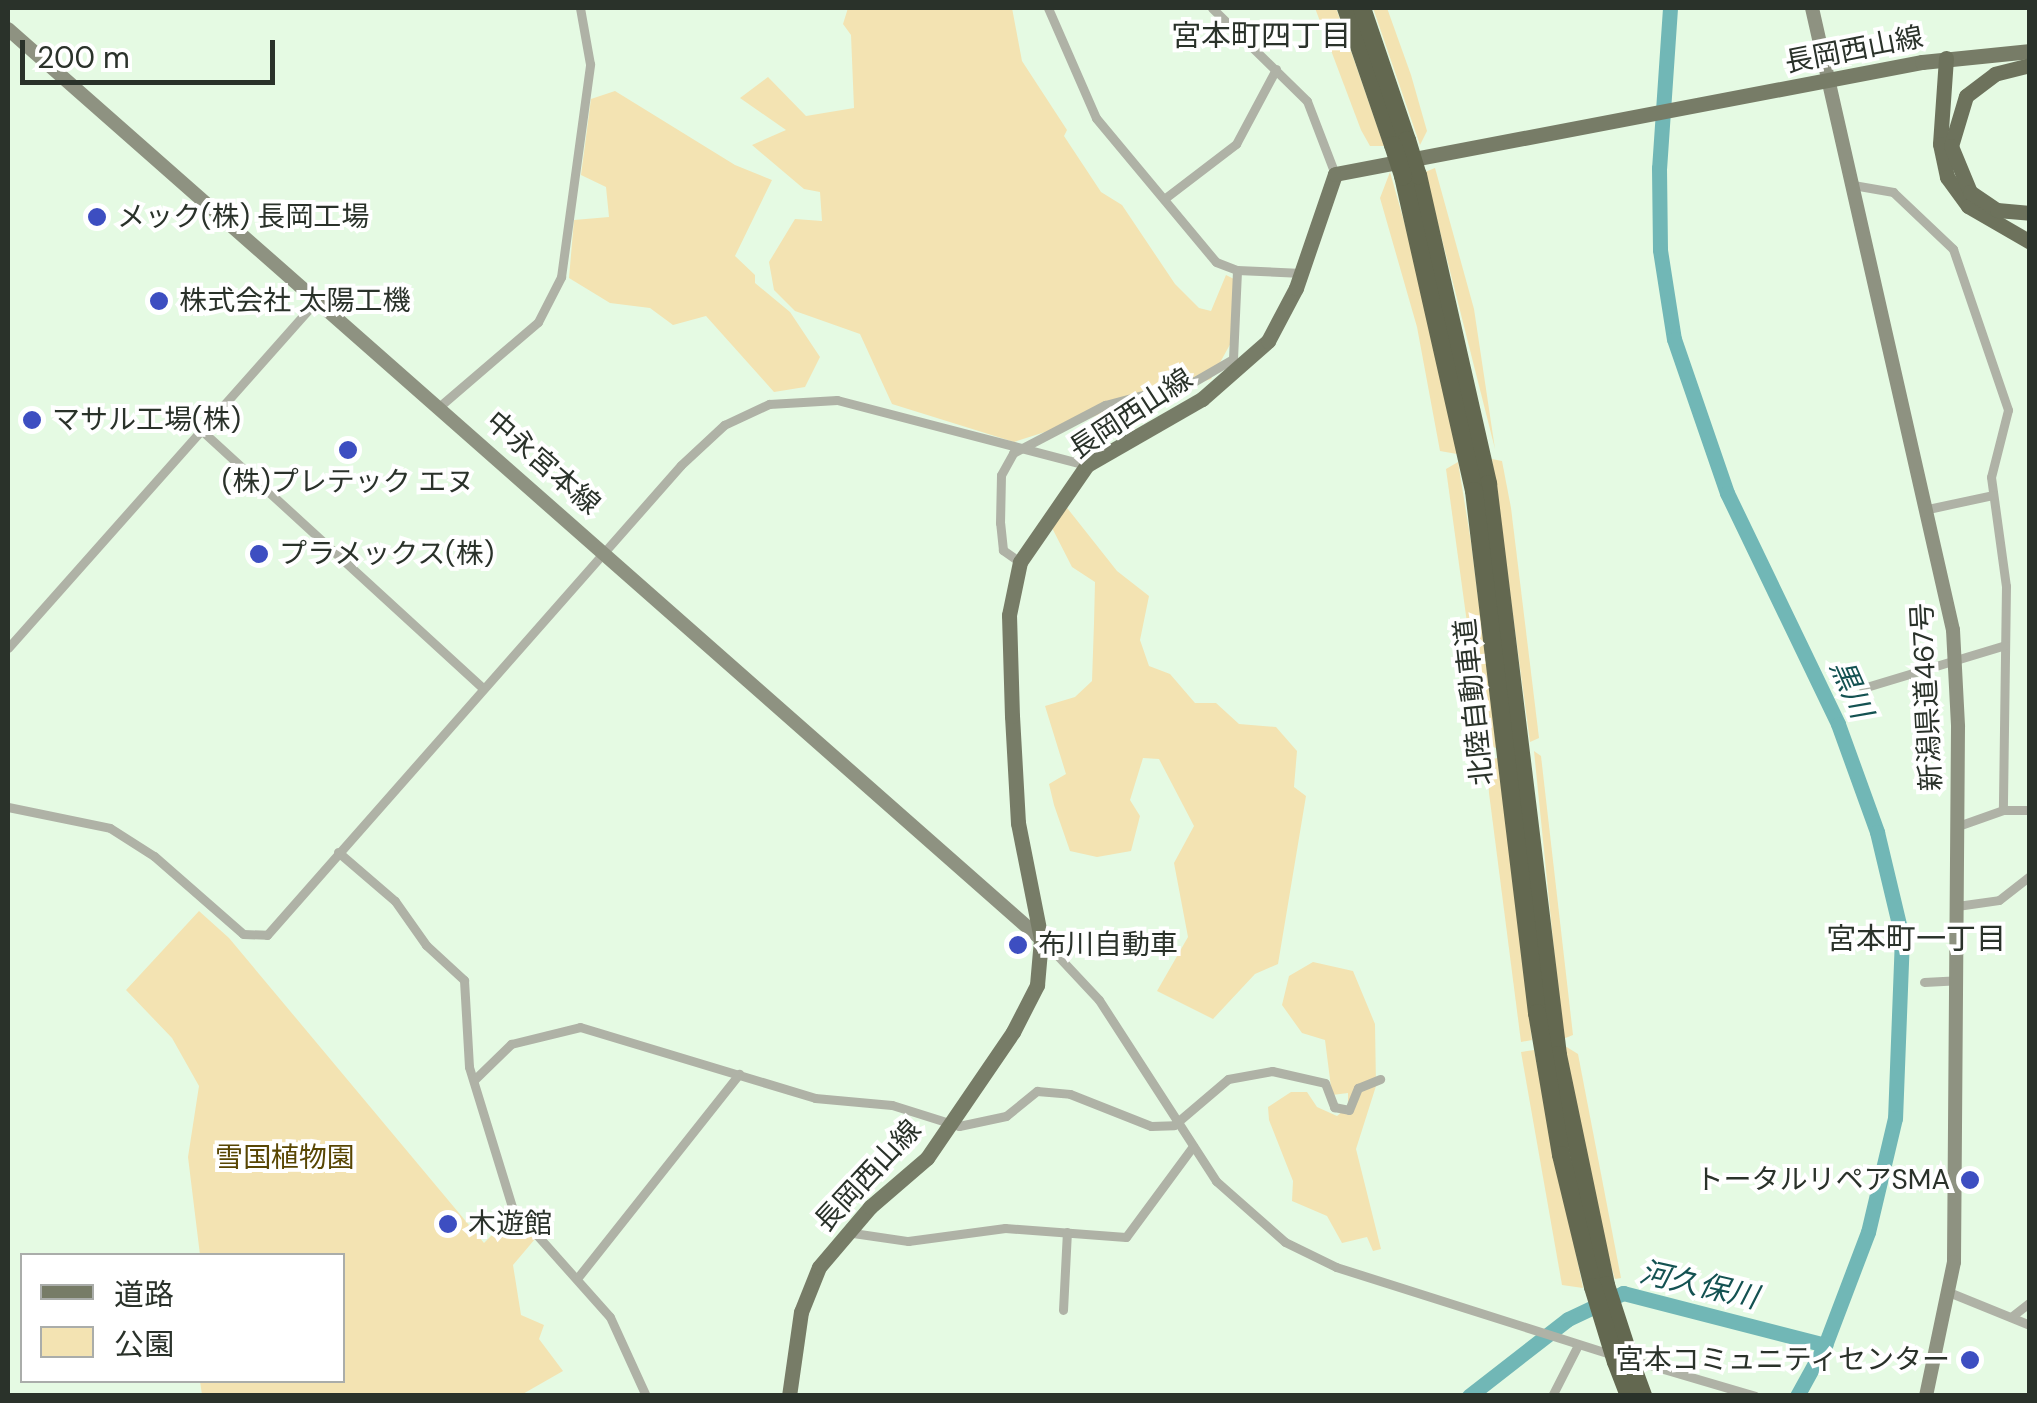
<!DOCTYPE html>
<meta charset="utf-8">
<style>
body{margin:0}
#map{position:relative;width:2037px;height:1403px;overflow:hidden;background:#e5fae3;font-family:"DM Sans","Noto Sans JP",sans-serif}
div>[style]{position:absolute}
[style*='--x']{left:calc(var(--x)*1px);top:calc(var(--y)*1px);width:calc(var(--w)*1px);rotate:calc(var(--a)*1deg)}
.green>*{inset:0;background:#f3e3b2}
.river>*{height:15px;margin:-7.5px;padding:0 7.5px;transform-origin:7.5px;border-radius:7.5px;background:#71b7b6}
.minor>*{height:9px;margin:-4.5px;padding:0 4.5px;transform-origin:4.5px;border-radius:4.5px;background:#afb2a6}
.secondary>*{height:14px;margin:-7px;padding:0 7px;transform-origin:7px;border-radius:7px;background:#8e9281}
.primary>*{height:15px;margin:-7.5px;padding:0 7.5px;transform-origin:7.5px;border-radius:7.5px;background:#777c67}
.trunk>*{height:15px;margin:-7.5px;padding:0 7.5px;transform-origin:7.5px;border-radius:7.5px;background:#6d725c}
.motorway>*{height:18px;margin:-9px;padding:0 9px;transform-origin:9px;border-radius:9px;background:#636850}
.motorway-bridge>*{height:18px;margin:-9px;padding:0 9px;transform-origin:9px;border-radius:9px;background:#636850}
.dots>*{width:28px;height:28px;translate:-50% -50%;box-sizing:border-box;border:5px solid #fff;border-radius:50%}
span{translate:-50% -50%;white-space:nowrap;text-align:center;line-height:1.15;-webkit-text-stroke:8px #fff;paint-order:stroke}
.street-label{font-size:28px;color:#2a322a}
.poi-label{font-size:28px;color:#2a322a}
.left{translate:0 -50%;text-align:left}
.right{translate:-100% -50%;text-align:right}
.park-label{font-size:28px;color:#584603}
.neighbourhood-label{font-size:30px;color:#2a322a}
.water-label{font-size:30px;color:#145252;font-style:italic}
.frame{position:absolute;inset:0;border:10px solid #2a322a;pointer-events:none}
.legend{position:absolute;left:20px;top:1253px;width:325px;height:130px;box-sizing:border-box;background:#fff;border:2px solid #aaadaa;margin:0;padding:12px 18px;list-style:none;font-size:30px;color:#2a322a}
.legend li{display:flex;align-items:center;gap:20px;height:50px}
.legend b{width:50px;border:2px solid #aaadaa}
.scale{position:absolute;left:20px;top:40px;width:255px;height:45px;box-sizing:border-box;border:5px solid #2a322a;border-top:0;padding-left:12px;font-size:30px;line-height:35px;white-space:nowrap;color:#2a322a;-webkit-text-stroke:8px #fff;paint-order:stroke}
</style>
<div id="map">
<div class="green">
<i style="clip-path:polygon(848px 8px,1012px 8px,1022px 61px,1067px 130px,1064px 136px,1101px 192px,1122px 205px,1175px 284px,1199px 308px,1211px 311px,1226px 275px,1238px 281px,1233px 339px,1211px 379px,1014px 442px,892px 404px,860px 334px,795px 311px,774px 290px,769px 262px,795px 219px,822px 221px,820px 192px,804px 189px,752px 145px,786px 130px,740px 98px,768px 77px,806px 116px,854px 108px,851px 35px,843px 24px)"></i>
<i style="clip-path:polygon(1315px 8px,1336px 8px,1384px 146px,1370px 146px,1361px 130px)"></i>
<i style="clip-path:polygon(1373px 8px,1387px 8px,1411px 75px,1427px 131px,1420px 145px)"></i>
<i style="clip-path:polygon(615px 91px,735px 165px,772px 180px,735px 256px,755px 275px,755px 283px,790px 312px,820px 357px,805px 387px,774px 392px,706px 316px,673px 325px,650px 308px,610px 303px,569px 278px,574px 220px,609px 217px,606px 187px,581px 175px,591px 99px)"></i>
<i style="clip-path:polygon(1435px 168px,1474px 309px,1495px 449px,1425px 172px)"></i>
<i style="clip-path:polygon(1390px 172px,1421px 281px,1457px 454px,1440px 451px,1417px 327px,1380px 198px)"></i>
<i style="clip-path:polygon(1492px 459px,1502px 461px,1511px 508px,1539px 738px,1530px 742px)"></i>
<i style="clip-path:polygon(1458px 462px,1471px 542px,1497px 749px,1483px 740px,1446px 469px)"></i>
<i style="clip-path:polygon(1064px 504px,1117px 571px,1149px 596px,1140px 640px,1149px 666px,1170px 674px,1195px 703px,1216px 703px,1239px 724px,1276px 727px,1297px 751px,1294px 787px,1306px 796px,1278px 964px,1255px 974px,1213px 1019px,1157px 991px,1188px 937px,1174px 863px,1194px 826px,1159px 759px,1143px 758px,1130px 800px,1140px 816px,1131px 851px,1097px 857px,1070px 851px,1054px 805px,1049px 784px,1066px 774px,1045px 706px,1075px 697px,1092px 681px,1094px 623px,1095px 582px,1072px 567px,1049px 522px)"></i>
<i style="clip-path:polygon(1534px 751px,1541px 756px,1573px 1035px,1563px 1039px)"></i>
<i style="clip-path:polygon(1499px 757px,1532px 1040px,1521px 1042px,1489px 793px,1487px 762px)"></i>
<i style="clip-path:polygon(199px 911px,229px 938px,484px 1243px,511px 1216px,535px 1239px,513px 1265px,521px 1315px,544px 1325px,539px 1339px,563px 1371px,521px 1395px,202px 1395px,200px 1381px,342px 1380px,342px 1256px,200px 1255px,188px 1157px,199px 1086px,172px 1038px,126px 990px)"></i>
<i style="clip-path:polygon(1313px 962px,1353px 971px,1375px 1024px,1376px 1086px,1356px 1149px,1381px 1249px,1373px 1251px,1367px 1237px,1342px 1243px,1327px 1216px,1292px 1201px,1293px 1181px,1269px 1120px,1268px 1107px,1291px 1092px,1307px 1092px,1317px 1107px,1337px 1116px,1348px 1107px,1348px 1093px,1332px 1095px,1325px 1040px,1302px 1033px,1282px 1005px,1289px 976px)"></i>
<i style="clip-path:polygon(1565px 1046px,1578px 1054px,1621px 1278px,1615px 1279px,1598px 1221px)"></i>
<i style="clip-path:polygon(1534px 1050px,1583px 1288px,1562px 1285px,1521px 1052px)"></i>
</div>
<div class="river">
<i style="--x:1670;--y:8;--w:160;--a:93.9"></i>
<i style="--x:1659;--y:168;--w:82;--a:89.3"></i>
<i style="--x:1660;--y:250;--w:90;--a:81.1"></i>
<i style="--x:1674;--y:339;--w:163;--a:71"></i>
<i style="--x:1727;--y:493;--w:256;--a:64.3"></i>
<i style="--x:1838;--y:724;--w:115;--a:70.1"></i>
<i style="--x:1877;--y:832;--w:108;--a:76.6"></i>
<i style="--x:1902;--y:937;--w:181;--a:92.2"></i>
<i style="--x:1895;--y:1118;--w:117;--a:103.3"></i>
<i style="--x:1868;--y:1232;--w:121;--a:110.8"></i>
<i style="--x:1825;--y:1345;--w:58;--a:118.8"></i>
<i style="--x:1469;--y:1396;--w:125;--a:-37.9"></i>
<i style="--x:1568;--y:1319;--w:61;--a:-25.3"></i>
<i style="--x:1623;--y:1293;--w:209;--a:14.4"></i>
</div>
<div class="minor">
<i style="--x:1048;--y:8;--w:120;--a:66.4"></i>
<i style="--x:1096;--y:118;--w:187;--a:50.2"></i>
<i style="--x:1216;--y:262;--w:22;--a:21"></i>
<i style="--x:1237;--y:270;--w:65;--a:2.6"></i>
<i style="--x:1212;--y:8;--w:133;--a:44.4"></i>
<i style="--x:1307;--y:101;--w:78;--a:69"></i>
<i style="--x:1853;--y:185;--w:41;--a:9.9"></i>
<i style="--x:1893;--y:192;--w:83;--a:43.5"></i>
<i style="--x:1953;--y:249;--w:170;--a:71.1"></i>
<i style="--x:2008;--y:410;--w:69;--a:104.2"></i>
<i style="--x:1991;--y:477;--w:110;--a:82.2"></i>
<i style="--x:2006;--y:586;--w:224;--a:90.8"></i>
<i style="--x:1164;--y:199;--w:91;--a:-37.4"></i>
<i style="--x:1236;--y:144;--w:85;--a:-61.9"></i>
<i style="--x:440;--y:406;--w:129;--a:-40.6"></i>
<i style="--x:538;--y:322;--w:51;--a:-62.9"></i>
<i style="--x:561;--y:277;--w:215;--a:-82.2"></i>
<i style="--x:590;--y:64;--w:57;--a:-100.1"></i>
<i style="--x:200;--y:429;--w:384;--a:42.5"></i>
<i style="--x:1928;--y:509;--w:66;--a:-12.2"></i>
<i style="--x:1020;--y:562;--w:21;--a:-145"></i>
<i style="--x:1003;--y:550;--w:27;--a:-96"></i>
<i style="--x:1000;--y:523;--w:48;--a:-88.8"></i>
<i style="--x:1001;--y:475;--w:25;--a:-61"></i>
<i style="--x:1013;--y:453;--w:104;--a:-27.6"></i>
<i style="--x:1105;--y:405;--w:93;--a:-14.9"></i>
<i style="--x:1195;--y:381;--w:44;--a:-30.1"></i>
<i style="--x:1233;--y:359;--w:89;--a:-87.4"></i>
<i style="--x:8;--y:648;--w:467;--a:-48.4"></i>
<i style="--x:1863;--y:688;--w:148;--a:-16.8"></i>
<i style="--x:8;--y:807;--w:104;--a:11.6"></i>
<i style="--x:110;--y:828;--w:52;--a:32.5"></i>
<i style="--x:154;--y:856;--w:118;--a:41.2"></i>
<i style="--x:243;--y:934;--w:24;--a:2"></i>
<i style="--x:267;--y:935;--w:626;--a:-48.62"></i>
<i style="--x:681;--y:465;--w:59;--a:-42.9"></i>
<i style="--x:724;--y:425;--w:50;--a:-25"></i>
<i style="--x:769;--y:404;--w:68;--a:-3.4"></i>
<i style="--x:837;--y:400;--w:258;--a:14.6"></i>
<i style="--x:1958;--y:826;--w:48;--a:-19.6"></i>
<i style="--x:2003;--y:810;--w:27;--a:0"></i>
<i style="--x:338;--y:852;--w:75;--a:40.7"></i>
<i style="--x:395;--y:901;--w:54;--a:54.8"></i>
<i style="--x:426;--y:945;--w:52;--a:42.6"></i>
<i style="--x:464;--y:980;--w:87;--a:86.7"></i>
<i style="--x:469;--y:1067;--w:146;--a:72.9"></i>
<i style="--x:512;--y:1207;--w:147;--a:48.3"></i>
<i style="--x:610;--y:1317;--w:87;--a:65.5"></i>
<i style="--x:1957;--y:906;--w:42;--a:-8.1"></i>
<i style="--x:1999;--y:900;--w:39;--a:-38"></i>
<i style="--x:1042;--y:939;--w:83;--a:46.9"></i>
<i style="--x:1099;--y:1000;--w:216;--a:57.1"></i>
<i style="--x:1216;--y:1181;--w:92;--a:41.5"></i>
<i style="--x:1285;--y:1242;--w:57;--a:26.1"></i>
<i style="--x:1336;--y:1267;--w:291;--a:17.6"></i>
<i style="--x:1924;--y:982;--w:33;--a:-3"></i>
<i style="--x:474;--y:1080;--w:52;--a:-44.2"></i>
<i style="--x:511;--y:1044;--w:71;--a:-13.8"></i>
<i style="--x:580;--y:1027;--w:245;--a:16.8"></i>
<i style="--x:815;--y:1098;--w:77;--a:5.2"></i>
<i style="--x:892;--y:1105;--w:70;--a:17.4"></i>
<i style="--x:959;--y:1126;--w:48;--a:-12"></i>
<i style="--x:1006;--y:1116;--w:40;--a:-39"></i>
<i style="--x:1037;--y:1091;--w:33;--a:5"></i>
<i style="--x:1070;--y:1094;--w:87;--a:21.6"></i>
<i style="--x:1151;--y:1126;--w:23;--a:-2"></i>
<i style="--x:1174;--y:1125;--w:71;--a:-40.4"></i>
<i style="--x:1228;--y:1079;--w:45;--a:-10.3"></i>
<i style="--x:1272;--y:1071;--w:54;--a:12.8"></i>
<i style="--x:1325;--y:1083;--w:26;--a:69"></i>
<i style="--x:1334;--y:1107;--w:15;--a:11"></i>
<i style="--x:1349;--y:1110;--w:24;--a:-68"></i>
<i style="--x:1358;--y:1088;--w:24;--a:-22"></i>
<i style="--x:846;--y:1232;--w:63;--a:8.3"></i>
<i style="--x:908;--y:1241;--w:98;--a:-7.6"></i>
<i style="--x:1005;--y:1228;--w:121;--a:4.3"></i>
<i style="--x:1126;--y:1237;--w:113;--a:-53.6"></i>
<i style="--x:579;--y:1276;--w:258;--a:-51.6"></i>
<i style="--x:1951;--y:1293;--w:85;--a:22.1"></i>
<i style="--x:1063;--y:1310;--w:78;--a:-87.1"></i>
<i style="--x:2011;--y:1317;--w:24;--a:-38"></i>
<i style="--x:1633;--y:1360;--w:127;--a:16.4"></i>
<i style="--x:1552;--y:1396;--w:57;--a:-63"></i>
</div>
<div class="secondary">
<i style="--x:1812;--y:8;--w:638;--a:77.23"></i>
<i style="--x:1953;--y:630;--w:97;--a:87"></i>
<i style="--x:1958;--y:727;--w:535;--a:90.43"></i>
<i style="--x:1954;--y:1262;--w:137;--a:101.8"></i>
<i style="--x:8;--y:29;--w:1377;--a:41.38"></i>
</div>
<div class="primary">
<i style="--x:789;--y:1396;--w:85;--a:-81.9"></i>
<i style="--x:801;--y:1312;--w:48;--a:-68.2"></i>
<i style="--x:819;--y:1267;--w:79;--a:-49.6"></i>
<i style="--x:870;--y:1207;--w:75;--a:-40.7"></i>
<i style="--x:927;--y:1158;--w:153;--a:-55.7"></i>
<i style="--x:1013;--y:1032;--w:53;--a:-62.9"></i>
<i style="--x:1037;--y:985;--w:46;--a:-85"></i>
<i style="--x:1041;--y:939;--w:118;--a:-101.2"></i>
<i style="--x:1018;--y:823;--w:107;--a:-93.2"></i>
<i style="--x:1012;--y:716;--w:101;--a:-91.7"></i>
<i style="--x:1009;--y:615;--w:54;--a:-78.3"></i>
<i style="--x:1020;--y:562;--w:118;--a:-55.4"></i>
<i style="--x:1087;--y:465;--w:133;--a:-29.9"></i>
<i style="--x:1202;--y:399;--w:88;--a:-41.3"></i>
<i style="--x:1268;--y:341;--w:60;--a:-62.2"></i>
<i style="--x:1296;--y:288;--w:120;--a:-71.1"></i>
<i style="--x:1335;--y:174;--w:598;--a:-10.8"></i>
<i style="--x:1922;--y:62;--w:109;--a:-5.8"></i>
</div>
<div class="trunk">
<i style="--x:1946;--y:58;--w:86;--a:94"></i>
<i style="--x:1940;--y:144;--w:34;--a:78"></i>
<i style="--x:1947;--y:177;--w:36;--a:54"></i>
<i style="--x:1968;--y:206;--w:72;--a:30.1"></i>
<i style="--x:2030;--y:65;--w:36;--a:166"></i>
<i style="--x:1995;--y:74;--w:36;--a:143"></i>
<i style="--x:1966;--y:96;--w:52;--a:106.7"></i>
<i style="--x:1951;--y:146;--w:50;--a:67.6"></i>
<i style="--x:1970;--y:192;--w:32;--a:34"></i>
<i style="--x:1997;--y:210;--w:33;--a:5"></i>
</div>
<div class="motorway">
<i style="--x:1346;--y:8;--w:145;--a:71.1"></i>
<i style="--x:1362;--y:8;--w:139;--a:71.2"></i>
<i style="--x:1418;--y:175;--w:317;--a:77.2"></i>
<i style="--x:1488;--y:484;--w:575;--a:83.01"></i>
<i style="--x:1558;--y:1055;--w:235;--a:78.2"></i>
<i style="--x:1403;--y:176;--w:323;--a:77.3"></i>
<i style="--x:1474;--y:491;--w:526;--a:83.12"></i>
<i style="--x:1537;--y:1013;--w:144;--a:80.4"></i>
<i style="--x:1561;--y:1155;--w:136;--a:76.4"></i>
<i style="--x:1616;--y:1362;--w:36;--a:69"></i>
<i style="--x:1633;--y:1368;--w:30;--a:70"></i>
</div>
<div class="motorway-bridge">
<i style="--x:1407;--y:140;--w:37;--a:73"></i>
<i style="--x:1393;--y:145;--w:33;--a:72"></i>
<i style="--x:1606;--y:1285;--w:87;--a:72"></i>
<i style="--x:1593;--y:1287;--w:78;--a:73"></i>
</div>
<div class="dots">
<i style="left:97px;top:217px;background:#3d4ec1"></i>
<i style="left:159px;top:301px;background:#3d4ec1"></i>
<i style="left:32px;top:420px;background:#3d4ec1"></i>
<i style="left:348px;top:450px;background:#3d4ec1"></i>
<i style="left:259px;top:554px;background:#3d4ec1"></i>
<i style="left:1018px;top:945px;background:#3d4ec1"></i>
<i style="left:1970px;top:1180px;background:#3d4ec1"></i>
<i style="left:448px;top:1224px;background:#3d4ec1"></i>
<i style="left:1970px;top:1360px;background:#3d4ec1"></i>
</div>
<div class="street-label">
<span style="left:1854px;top:50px;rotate:-11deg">長岡西山線</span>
<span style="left:1131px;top:414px;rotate:-33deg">長岡西山線</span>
<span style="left:543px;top:463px;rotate:41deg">中永宮本線</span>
<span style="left:1927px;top:697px;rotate:-93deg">新潟県道467号</span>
<span style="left:1474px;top:702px;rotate:-96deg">北陸自動車道</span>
<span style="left:868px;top:1176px;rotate:-47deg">長岡西山線</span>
</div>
<div class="poi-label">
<span class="left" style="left:117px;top:217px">メック(株) 長岡工場</span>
<span class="left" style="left:179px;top:301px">株式会社 太陽工機</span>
<span class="left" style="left:52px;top:420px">マサル工場(株)</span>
<span style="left:348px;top:482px">(株)プレテック エヌ</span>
<span class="left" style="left:279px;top:554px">プラメックス(株)</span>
<span class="left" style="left:1038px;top:945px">布川自動車</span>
<span class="right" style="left:1950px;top:1180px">トータルリペアSMA</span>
<span class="left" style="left:468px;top:1224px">木遊館</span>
<span class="right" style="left:1950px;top:1360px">宮本コミュニティセンター</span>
</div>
<div class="park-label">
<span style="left:285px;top:1158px">雪国植物園</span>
</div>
<div class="neighbourhood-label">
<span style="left:1261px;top:36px">宮本町四丁目</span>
<span style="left:1916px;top:939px">宮本町一丁目</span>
</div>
<div class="water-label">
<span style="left:1851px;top:689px;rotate:66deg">黒川</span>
<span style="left:1699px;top:1285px;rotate:13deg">河久保川</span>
</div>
<div class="frame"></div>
<ul class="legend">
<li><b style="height:12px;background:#777c67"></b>道路</li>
<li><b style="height:28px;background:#f3e3b2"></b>公園</li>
</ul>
<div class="scale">200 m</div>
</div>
